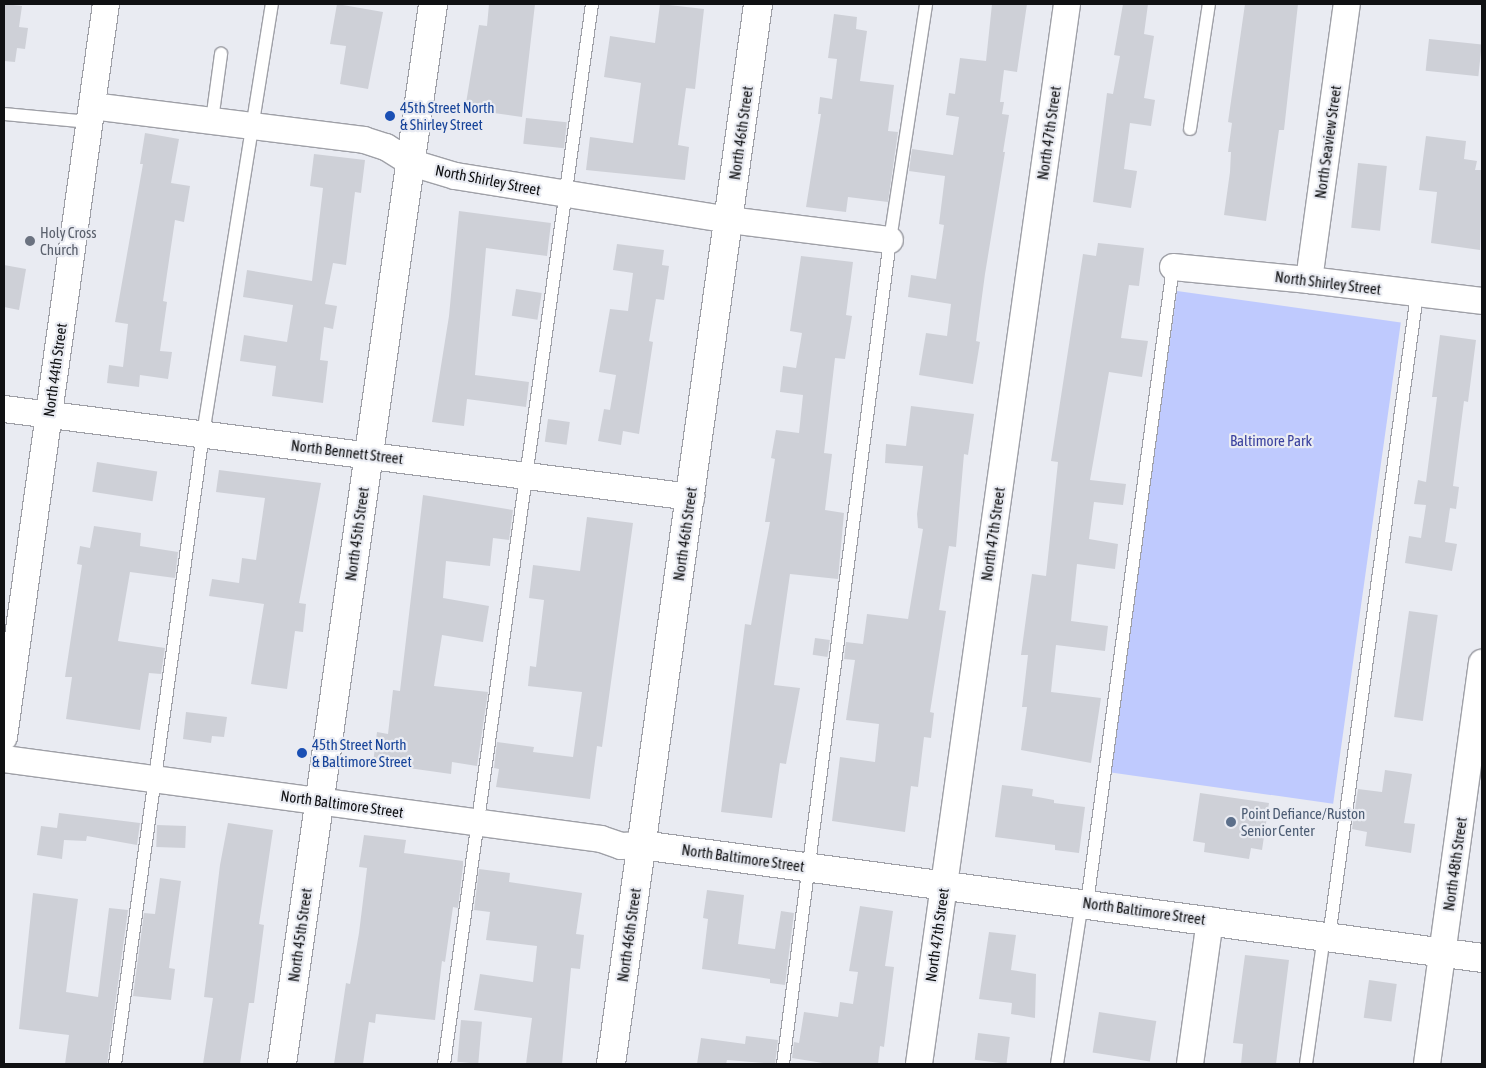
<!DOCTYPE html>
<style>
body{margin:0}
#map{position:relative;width:1486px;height:1068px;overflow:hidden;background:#e9ebf2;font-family:"Asap Condensed",sans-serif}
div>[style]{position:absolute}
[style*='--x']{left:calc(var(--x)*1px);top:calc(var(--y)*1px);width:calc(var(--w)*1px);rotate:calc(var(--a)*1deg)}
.green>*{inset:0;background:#bfcafe;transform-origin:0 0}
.building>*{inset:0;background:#ced0d7;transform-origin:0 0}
.roads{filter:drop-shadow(1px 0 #9fa0a7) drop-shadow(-1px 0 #9fa0a7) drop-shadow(0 1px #9fa0a7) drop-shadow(0 -1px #9fa0a7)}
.service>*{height:12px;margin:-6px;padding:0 6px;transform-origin:6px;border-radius:6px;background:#fff}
.minor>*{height:26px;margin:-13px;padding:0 13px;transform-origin:13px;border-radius:13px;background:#fff}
.tertiary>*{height:28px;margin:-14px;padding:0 14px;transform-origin:14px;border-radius:14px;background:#fff}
.dots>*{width:14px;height:14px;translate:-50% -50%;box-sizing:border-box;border:2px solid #e9ebf2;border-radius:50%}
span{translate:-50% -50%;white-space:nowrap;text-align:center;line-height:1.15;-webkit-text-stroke:4.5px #e9ebf2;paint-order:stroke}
.transit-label{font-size:15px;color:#164399}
.left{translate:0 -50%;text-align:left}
.street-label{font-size:15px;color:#101113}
.worship-label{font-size:15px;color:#5b616d}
.park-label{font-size:15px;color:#3b429f}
.service-label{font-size:15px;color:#4e5e75}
.frame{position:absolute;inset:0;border:5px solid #101113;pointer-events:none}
</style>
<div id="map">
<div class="green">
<i style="left:1177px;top:291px;width:226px;height:486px;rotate:8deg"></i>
</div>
<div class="building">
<i style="clip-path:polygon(4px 4px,22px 6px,19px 27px,28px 28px,25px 49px,17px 48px,15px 62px,4px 61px)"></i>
<i style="clip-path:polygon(337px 4px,383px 12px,368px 89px,340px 84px,346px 46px,330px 44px)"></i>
<i style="clip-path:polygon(489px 4px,535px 4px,522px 117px,465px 109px,479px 25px,487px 26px)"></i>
<i style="clip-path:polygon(660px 4px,704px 9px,695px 89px,686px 88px,678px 145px,689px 147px,685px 180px,586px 170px,590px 137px,633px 143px,641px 83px,604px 77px,610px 36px,655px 43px)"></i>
<i style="clip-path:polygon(992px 4px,1027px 4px,1017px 72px,1004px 70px,1000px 102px,1004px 102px,1002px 114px,1009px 115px,1003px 152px,1005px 152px,985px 274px,976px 341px,980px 342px,973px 384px,919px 375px,926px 333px,947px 336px,951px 304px,908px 297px,911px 275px,936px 279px,944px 225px,939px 224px,945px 176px,909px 171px,912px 149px,953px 155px,959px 117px,946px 115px,949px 93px,955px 94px,960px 58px,986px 61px)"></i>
<i style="clip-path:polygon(1123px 4px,1148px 4px,1144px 34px,1154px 36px,1144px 98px,1155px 100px,1151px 126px,1130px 123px,1124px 169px,1137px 171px,1131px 208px,1093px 202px,1107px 93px,1113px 94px,1120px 56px,1114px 55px)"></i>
<i style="clip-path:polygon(1245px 4px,1298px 4px,1284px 130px,1279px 130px,1266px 221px,1224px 215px,1230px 172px,1231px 152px,1228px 152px,1232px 123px,1228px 122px)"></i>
<i style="clip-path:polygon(834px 14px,857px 17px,856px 29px,867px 31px,860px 81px,894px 85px,888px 131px,898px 132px,888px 202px,848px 197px,846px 212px,806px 207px,821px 114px,818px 114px,820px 97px,832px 99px,837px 59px,828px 58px)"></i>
<i style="left:1429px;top:39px;width:53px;height:32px;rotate:6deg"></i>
<i style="left:526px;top:118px;width:41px;height:26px;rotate:6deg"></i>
<i style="clip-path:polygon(145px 133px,179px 139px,171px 183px,190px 186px,184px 222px,175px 220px,163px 301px,167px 302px,160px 351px,172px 352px,168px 379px,140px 375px,139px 387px,107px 383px,109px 365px,123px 367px,128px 324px,115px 322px,143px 164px,140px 164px)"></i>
<i style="clip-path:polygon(1426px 136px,1466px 141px,1464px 159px,1477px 161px,1475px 170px,1482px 170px,1480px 250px,1431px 243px,1437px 192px,1419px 190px)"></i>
<i style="clip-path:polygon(314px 154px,365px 160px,361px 193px,355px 192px,346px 265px,333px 263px,325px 304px,337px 306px,333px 329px,324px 327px,320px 360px,328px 361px,323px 403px,272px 396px,276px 366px,240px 361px,244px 335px,287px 342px,293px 305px,243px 297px,247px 270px,312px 281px,323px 188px,310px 186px)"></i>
<i style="left:1358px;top:163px;width:29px;height:65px;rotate:6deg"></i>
<i style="clip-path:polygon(459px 211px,551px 223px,547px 256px,486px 248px,475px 375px,529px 382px,526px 407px,467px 399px,464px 426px,432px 422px,449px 316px)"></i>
<i style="clip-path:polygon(1098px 243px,1144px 248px,1139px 286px,1129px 285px,1121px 338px,1148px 341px,1142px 377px,1109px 372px,1090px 480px,1126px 484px,1123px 505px,1094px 502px,1089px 539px,1118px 544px,1115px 569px,1077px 564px,1071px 621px,1108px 626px,1105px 651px,1056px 645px,1051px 692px,1101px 698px,1091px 763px,1021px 750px,1027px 707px,1022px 707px,1028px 655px,1021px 655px,1032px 574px,1046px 576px,1058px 462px,1051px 461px,1083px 254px,1096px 256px)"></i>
<i style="clip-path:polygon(617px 244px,664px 250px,662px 265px,669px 266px,664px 300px,656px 299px,649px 341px,653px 342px,639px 434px,623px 431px,621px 445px,598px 441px,604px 409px,610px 410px,616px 375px,599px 372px,610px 309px,628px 311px,633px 273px,613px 270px)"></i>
<i style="clip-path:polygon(801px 256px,853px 262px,846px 315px,852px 316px,845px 359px,835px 358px,824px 453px,832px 454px,825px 510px,844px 513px,838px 579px,790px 574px,774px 685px,800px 688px,786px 764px,780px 763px,772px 818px,721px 812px,745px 624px,751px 625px,770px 522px,765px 522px,775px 459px,771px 458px,776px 430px,799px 433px,803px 395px,780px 392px,783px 366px,796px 368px,802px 333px,790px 331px)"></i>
<i style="clip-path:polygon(4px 265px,26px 269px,19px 310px,4px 307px)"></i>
<i style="left:516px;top:289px;width:26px;height:27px;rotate:9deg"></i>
<i style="clip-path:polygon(1440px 335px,1476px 340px,1468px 402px,1464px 401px,1453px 486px,1459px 487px,1456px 509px,1450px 508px,1445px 542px,1457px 544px,1452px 571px,1405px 563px,1409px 536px,1421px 538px,1426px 505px,1414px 504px,1418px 480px,1426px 482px,1437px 397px,1432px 397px)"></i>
<i style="clip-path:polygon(911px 406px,974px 414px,968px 455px,964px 454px,956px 547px,949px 546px,939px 610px,946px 611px,930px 712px,934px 713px,931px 738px,924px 737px,918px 787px,911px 786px,905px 832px,832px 821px,840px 757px,875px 762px,879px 724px,846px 720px,855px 660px,844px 659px,846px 642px,863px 644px,867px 614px,908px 619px,923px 529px,918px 528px,917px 514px,923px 466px,885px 463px,886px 444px,906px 446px)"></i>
<i style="left:548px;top:419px;width:22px;height:23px;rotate:8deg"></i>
<i style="left:97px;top:462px;width:61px;height:30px;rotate:9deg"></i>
<i style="clip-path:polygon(219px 470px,321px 483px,299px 603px,306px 604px,303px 632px,295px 631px,287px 689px,251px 684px,264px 604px,209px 596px,212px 579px,239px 583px,242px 558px,256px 560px,265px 498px,216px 492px)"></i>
<i style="clip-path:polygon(423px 495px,513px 510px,509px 540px,493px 538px,490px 566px,446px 561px,443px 598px,489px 606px,483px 642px,442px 635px,434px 686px,488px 692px,477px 766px,452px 762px,451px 774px,373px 763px,377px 732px,388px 734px,393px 690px,400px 691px)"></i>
<i style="clip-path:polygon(587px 517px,633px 523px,602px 747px,597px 746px,590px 799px,496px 787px,499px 769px,494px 768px,497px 742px,534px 747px,533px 752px,573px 757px,582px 692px,528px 686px,530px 666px,536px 667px,544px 600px,529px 598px,533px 565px,580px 571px)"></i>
<i style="clip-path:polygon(94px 526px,141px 533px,140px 546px,178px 552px,175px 578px,130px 572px,118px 641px,165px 648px,161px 674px,149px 673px,140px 730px,66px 719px,72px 677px,65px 677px,82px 565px,77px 564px,80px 546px,90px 548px)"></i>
<i style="left:1409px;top:611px;width:29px;height:107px;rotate:8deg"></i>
<i style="left:815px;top:638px;width:15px;height:17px;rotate:8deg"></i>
<i style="clip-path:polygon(186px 712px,227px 717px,224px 737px,212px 736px,211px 743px,183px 739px)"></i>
<i style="clip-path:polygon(1385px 770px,1412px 774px,1404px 823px,1415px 824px,1411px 853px,1365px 846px,1367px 832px,1352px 829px,1358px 789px,1382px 792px)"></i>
<i style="clip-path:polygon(1002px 785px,1033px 789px,1032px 796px,1054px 800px,1054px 803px,1085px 807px,1079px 853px,1055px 850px,1055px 845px,995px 837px)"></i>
<i style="clip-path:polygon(1200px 793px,1269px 803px,1262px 850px,1251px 848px,1249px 859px,1204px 852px,1205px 843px,1193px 841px)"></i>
<i style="clip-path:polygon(59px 813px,140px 823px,137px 845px,87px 836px,86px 841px,64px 840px,62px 859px,37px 855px,41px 826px,57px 828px)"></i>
<i style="clip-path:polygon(228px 823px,273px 830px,259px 924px,264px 925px,254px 1003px,249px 1003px,240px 1064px,203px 1064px,213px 998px,204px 997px,220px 865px)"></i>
<i style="left:157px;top:825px;width:29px;height:22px;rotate:2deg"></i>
<i style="clip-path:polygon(364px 835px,406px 840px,404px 853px,463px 861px,463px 866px,458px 908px,453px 907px,445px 962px,442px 961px,435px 1020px,376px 1014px,375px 1023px,369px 1022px,363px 1064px,334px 1064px,346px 983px,350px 984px,359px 933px,367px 868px,359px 867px)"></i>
<i style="clip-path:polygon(479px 869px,510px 873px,509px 882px,582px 893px,576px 934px,584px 935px,580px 969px,571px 968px,562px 1064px,526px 1064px,532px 1018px,474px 1010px,480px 974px,533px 982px,537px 946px,486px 940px,490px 912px,474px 910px)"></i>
<i style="clip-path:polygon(160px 878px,181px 881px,169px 968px,175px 969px,171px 1000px,133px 996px,144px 913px,155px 914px)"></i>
<i style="clip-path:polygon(707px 890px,744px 895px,738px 944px,775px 949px,781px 911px,794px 913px,785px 985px,770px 983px,770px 979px,702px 969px,708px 919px,703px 918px)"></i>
<i style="clip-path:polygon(33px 893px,78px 899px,66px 992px,98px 997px,109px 908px,128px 910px,107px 1064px,65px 1064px,69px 1035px,19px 1029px)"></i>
<i style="clip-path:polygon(860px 906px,893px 911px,885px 966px,894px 967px,884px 1047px,880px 1046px,878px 1064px,829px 1064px,792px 1058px,794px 1042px,799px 1043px,804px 1012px,838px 1017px,840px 1002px,853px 1004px,858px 972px,849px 971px)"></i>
<i style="clip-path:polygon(989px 932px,1016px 935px,1011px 970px,1036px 974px,1035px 1018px,1011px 1014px,1012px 1003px,979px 999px)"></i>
<i style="clip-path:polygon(1245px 955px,1289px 960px,1276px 1064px,1241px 1064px,1243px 1044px,1233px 1043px)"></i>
<i style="left:1369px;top:980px;width:28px;height:38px;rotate:8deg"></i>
<i style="left:1099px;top:1012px;width:58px;height:41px;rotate:9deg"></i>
<i style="left:461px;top:1020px;width:21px;height:42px;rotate:5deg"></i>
<i style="left:978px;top:1033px;width:32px;height:27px;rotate:7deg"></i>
<i style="clip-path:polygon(746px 1036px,778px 1040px,775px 1064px,727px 1060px,726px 1064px,697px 1064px,701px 1038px,745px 1044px)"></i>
</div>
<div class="roads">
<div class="service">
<i style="--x:4;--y:114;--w:85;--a:5.4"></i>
<i style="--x:212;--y:120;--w:67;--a:-82.2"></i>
<i style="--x:1190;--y:129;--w:126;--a:-81.4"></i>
<i style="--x:1087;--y:903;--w:642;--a:-82.3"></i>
<i style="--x:1329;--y:937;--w:648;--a:-82.2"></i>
<i style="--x:115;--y:1064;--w:636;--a:-82.05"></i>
<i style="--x:203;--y:434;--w:436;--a:-80.9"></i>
<i style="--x:444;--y:1064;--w:1070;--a:-82.05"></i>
<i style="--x:783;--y:1064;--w:831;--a:-82.6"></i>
<i style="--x:890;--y:240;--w:239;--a:-81.3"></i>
<i style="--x:1057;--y:1064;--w:164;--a:-81.2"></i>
<i style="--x:1306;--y:1064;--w:129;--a:-82"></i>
</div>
<div class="minor">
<i style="--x:92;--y:106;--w:274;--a:7.1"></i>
<i style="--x:364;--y:140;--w:23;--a:18"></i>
<i style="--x:386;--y:147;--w:31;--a:32"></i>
<i style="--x:412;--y:163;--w:45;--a:16.8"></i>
<i style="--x:455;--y:176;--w:278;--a:9.1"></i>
<i style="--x:729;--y:220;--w:162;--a:7.1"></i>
<i style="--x:1173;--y:267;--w:137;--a:5.5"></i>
<i style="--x:1309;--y:280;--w:174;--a:6.9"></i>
<i style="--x:1309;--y:280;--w:279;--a:-82.2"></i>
<i style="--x:4;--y:409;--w:693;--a:7.3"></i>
<i style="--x:4;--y:737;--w:740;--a:-82.08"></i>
<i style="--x:4;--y:759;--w:602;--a:7.63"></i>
<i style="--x:601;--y:839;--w:21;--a:19"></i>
<i style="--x:621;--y:846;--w:20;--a:-3"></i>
<i style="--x:919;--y:1064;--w:1070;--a:-82.05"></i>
<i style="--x:1190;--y:1064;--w:145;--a:-82.1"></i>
<i style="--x:1427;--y:1064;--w:405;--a:-82.2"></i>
</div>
<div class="tertiary">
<i style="--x:641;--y:845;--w:849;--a:7.65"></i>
<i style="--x:282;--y:1064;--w:1071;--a:-81.89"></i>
<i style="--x:611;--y:1064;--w:1070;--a:-82.1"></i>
</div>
</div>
<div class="dots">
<i style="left:390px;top:116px;background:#1a4fb4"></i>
<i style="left:30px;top:241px;background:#6b7280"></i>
<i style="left:302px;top:753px;background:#1a4fb4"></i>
<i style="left:1231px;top:822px;background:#5c6f8a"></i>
</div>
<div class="transit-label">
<span class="left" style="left:400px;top:116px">45th Street North<br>&amp; Shirley Street</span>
<span class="left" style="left:312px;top:753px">45th Street North<br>&amp; Baltimore Street</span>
</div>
<div class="street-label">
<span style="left:741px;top:133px;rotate:-82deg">North 46th Street</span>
<span style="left:1049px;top:133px;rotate:-82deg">North 47th Street</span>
<span style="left:1328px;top:142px;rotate:-82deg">North Seaview Street</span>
<span style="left:488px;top:180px;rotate:11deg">North Shirley Street</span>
<span style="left:1328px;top:283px;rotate:7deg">North Shirley Street</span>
<span style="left:55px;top:370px;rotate:-82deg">North 44th Street</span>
<span style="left:347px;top:452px;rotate:7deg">North Bennett Street</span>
<span style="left:357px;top:534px;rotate:-82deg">North 45th Street</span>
<span style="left:685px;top:534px;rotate:-82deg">North 46th Street</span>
<span style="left:993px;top:534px;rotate:-82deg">North 47th Street</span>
<span style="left:342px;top:804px;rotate:8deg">North Baltimore Street</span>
<span style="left:743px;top:858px;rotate:8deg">North Baltimore Street</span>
<span style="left:1455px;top:864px;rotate:-82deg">North 48th Street</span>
<span style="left:1144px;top:911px;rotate:8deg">North Baltimore Street</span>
<span style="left:300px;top:935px;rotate:-82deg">North 45th Street</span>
<span style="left:629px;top:935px;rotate:-82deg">North 46th Street</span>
<span style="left:937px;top:935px;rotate:-82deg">North 47th Street</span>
</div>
<div class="worship-label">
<span class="left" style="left:40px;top:241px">Holy Cross<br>Church</span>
</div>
<div class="park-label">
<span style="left:1271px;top:441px">Baltimore Park</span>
</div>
<div class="service-label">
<span class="left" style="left:1241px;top:822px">Point Defiance/Ruston<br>Senior Center</span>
</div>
<div class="frame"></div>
</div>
